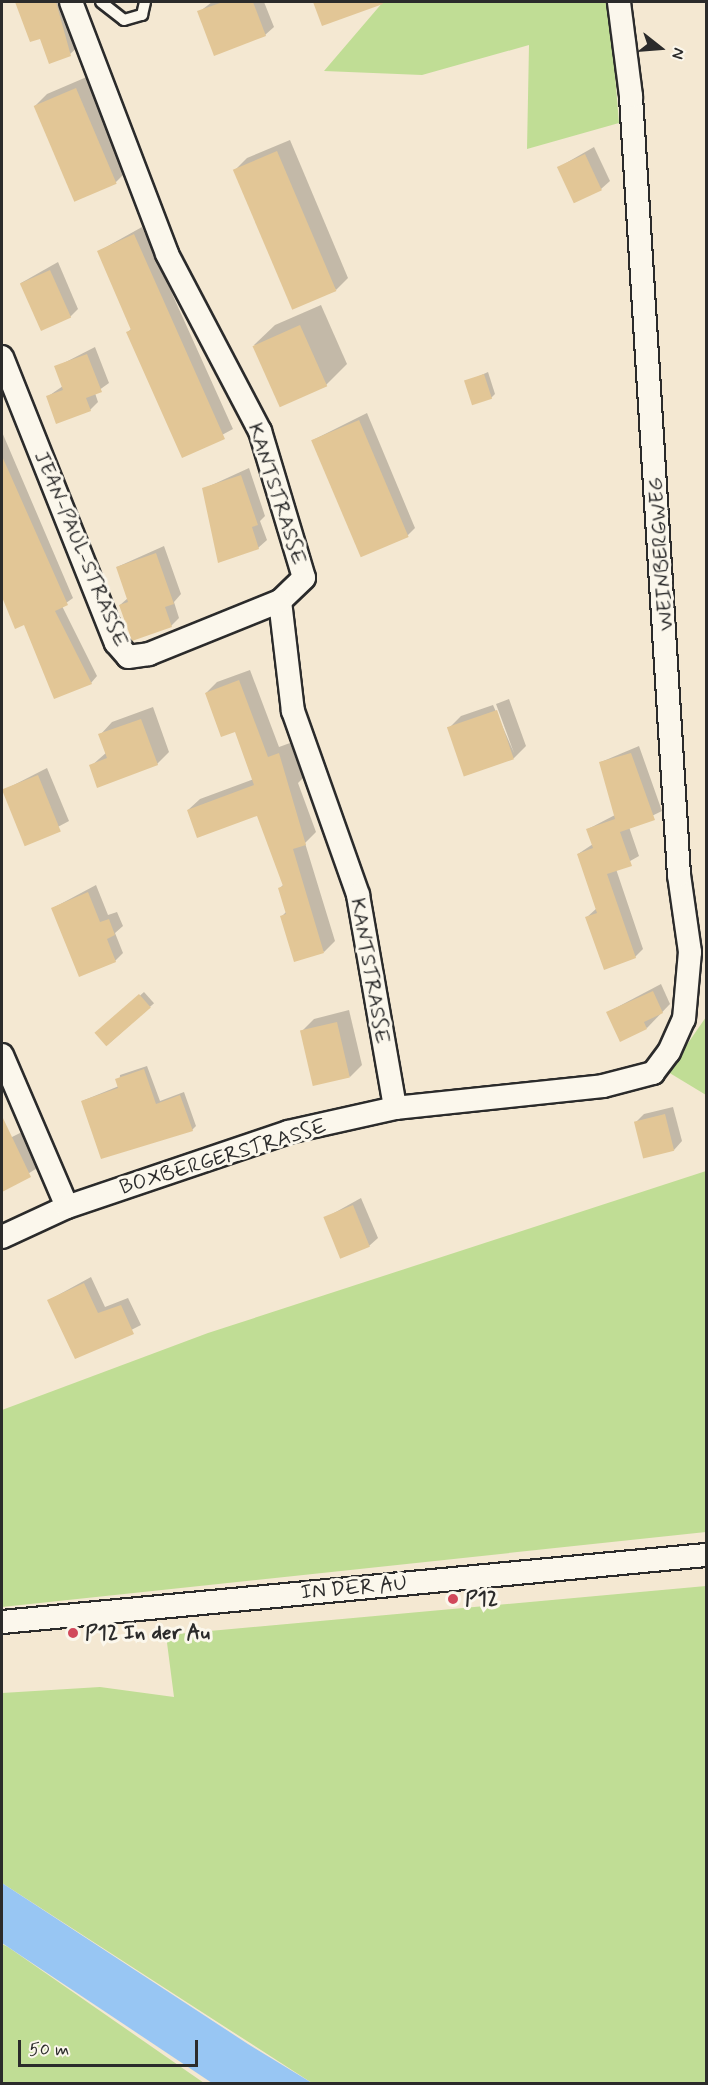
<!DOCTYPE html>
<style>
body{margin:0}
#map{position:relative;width:708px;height:2085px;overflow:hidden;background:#f4e8d2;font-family:Mynerve,sans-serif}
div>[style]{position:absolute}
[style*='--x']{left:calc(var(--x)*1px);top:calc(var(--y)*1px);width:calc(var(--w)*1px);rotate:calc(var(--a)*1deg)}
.green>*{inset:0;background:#c0dd95}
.water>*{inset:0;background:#98c6f3}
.shadow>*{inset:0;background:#0003;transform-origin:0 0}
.building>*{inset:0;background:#e2c696;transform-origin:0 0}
.roads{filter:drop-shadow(2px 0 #2b2b2b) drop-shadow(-2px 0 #2b2b2b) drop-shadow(0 2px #2b2b2b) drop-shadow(0 -2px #2b2b2b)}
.service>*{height:10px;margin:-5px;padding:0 5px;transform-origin:5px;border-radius:5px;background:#fbf7ec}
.minor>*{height:22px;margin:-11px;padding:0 11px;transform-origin:11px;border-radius:11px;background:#fbf7ec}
.dots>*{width:16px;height:16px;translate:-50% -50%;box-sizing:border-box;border:3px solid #fbf7ec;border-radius:50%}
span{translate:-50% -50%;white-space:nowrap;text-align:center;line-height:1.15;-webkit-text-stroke:6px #fbf7ec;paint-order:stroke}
.street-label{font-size:21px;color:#2b2b2b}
.poi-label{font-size:21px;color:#2b2b2b;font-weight:700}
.left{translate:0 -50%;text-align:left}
.frame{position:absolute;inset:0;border:3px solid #2b2b2b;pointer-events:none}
.north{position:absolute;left:630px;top:18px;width:60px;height:60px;-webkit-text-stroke:4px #fbf7ec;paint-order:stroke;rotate:107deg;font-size:16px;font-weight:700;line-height:24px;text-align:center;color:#2b2b2b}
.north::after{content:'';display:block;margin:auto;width:21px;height:27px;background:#2b2b2b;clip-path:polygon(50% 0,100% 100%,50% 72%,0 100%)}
.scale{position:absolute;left:18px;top:2040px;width:180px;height:27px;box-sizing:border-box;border:3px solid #2b2b2b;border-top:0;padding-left:8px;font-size:18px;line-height:21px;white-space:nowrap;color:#2b2b2b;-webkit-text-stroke:4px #fbf7ec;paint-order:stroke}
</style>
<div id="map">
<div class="green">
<i style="clip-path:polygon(383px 2px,609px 2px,619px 123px,527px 149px,529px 45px,422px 75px,324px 71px)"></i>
<i style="clip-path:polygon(706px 1017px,706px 1095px,668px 1072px)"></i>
<i style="clip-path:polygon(706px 1171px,706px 1532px,2px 1607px,2px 1410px,208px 1333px)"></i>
<i style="clip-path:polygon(706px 1586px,706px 2083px,312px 2083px,2px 1883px,2px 1693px,100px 1687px,174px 1697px,166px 1635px)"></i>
<i style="clip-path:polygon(2px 1944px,8px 1947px,204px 2083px,2px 2083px)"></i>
</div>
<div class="water">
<i style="clip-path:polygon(2px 1883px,248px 2044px,312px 2083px,212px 2083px,2px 1943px)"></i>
</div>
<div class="shadow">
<i style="clip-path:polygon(16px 2px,66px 2px,78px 47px,70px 54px,40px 37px,30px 40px)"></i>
<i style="clip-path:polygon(212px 2px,264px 2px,274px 27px,265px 35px,199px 12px)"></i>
<i style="clip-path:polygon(320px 2px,356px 2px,358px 6px,316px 5px)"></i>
<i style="clip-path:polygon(89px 76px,127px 171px,115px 183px,35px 106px,47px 94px)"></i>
<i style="clip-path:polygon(290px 140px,348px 278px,336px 290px,235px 170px,247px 158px)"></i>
<i style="clip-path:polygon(594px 147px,610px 181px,601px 189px,559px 167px)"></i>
<i style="clip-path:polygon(142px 227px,233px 429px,183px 456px,128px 332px,132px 328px,99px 251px)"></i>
<i style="clip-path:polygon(58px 262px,78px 309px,70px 317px,21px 283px)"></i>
<i style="clip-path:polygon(321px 305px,347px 364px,326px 385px,254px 345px,275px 325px)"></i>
<i style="clip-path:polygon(95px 347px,109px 383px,95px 393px,98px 402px,90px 410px,47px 397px,63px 386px,56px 367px)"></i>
<i style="clip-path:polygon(488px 372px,495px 394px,491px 398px,466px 382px)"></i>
<i style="clip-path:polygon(367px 413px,415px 528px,407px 536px,313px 440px)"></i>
<i style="clip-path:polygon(2px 432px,73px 598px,62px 606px,97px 676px,91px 683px,24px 623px,16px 627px,2px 587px)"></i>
<i style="clip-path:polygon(249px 468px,265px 516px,260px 521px,267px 540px,258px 548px,203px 489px)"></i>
<i style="clip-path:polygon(164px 546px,181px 594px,174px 602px,179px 618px,171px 626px,120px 605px,128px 598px,117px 567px)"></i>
<i style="clip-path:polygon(250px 670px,279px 747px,290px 743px,303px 778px,298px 783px,316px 832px,305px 843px,335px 941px,324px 952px,282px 916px,287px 911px,280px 888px,284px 884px,258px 814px,188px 810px,200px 799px,254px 779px,236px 730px,206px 693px,217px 682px)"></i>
<i style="clip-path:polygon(509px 699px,526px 746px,514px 758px,466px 775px,449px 728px,461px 716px,493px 705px,514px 753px,496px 704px)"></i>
<i style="clip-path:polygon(153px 707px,169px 752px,157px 764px,91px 766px,107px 752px,100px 735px,112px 722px)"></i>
<i style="clip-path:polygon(639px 746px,662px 811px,629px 827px,639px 856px,616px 869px,643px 949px,635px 957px,587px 917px,597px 908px,578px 854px,593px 844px,588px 829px,615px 815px,601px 762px)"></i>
<i style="clip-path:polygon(47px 768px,69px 821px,26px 844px,4px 790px)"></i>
<i style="clip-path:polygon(96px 885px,108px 915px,117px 912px,123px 926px,115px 933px,123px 953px,115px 961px,53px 908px)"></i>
<i style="clip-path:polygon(661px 984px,670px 1004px,647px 1028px,608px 1012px)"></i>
<i style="left:144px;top:992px;width:15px;height:63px;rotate:48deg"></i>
<i style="clip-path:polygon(349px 1010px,362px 1065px,350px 1077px,302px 1031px,314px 1019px)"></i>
<i style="clip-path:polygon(147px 1066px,160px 1101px,184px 1092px,196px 1126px,192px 1130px,82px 1101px,119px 1086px,120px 1075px)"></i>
<i style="clip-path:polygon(673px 1107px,682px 1141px,674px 1150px,636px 1122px,644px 1114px)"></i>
<i style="clip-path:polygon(22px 1132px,39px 1167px,3px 1189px,2px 1142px)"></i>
<i style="clip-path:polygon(361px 1198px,378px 1238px,369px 1246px,325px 1218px)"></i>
<i style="clip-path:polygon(91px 1277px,105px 1307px,128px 1298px,141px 1325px,76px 1358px,49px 1300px)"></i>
</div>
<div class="building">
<i style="clip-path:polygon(15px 2px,56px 2px,71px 56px,49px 64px,40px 39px,30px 42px)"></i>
<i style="clip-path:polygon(223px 2px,253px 2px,266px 36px,214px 56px,197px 11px)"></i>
<i style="clip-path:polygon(313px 2px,382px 2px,383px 4px,322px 26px)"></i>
<i style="left:76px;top:88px;width:104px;height:46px;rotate:67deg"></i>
<i style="left:277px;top:151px;width:152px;height:48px;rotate:67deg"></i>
<i style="left:585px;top:154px;width:40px;height:31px;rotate:65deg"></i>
<i style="clip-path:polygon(134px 234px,225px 439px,182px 458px,126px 332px,131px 330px,97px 251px)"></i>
<i style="left:50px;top:270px;width:52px;height:33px;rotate:66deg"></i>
<i style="left:300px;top:325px;width:67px;height:52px;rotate:66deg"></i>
<i style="clip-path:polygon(87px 354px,102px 392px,86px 398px,91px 411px,56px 424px,46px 396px,63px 390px,54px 366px)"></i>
<i style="left:484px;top:374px;width:26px;height:21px;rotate:72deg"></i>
<i style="left:359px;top:420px;width:127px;height:52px;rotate:67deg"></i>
<i style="clip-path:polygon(2px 456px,68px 605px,55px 611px,92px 684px,54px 699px,24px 625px,15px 629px,2px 597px)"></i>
<i style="clip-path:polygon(241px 475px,258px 525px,252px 527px,259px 549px,218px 563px,202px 488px)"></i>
<i style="clip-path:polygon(156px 553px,174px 604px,165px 607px,172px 627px,132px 641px,119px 605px,128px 602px,116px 567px)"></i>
<i style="clip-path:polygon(239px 680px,268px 757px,279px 753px,306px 845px,293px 849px,324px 953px,294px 962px,280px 916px,286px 914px,278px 888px,283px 886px,257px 816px,197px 838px,187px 810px,254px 785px,235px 732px,221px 737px,205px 693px)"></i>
<i style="left:497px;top:710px;width:52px;height:53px;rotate:71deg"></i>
<i style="clip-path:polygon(141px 719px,158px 765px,97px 788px,89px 765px,107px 758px,98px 734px)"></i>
<i style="clip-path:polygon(631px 753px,655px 820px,620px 832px,632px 866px,607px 874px,636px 958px,604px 970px,585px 917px,597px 913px,577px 854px,593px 848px,586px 829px,615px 819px,599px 762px)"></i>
<i style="left:38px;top:775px;width:61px;height:39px;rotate:68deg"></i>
<i style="clip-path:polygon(88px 892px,100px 922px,109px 919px,115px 935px,107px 939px,116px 962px,79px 977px,51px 908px)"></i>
<i style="clip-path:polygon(653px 991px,663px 1013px,644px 1022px,647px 1029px,620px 1042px,606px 1012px)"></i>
<i style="left:139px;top:994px;width:18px;height:59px;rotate:49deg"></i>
<i style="left:337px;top:1022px;width:57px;height:38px;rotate:77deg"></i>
<i style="clip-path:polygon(144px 1069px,156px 1104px,180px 1095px,193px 1131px,101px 1159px,81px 1101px,118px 1088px,115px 1079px)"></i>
<i style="left:665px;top:1114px;width:38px;height:32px;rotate:76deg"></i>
<i style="clip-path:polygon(2px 1116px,31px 1177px,2px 1192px)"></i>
<i style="left:353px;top:1205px;width:45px;height:32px;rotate:68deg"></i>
<i style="clip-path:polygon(84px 1283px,98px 1313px,121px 1305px,134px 1334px,75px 1359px,47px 1300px)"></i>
</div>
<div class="roads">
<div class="service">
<i style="--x:101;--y:2;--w:29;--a:38"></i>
<i style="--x:124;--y:20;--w:19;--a:-16"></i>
<i style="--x:142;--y:15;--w:13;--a:-77"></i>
</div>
<div class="minor">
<i style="--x:71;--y:2;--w:270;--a:69.1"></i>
<i style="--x:167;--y:254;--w:200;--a:62.3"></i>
<i style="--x:260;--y:431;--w:153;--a:73.3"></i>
<i style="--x:304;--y:578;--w:33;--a:136"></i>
<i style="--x:280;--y:601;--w:111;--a:83.3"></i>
<i style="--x:293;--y:711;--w:195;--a:70.5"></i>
<i style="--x:358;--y:895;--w:216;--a:80.1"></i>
<i style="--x:2;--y:357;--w:308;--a:68.3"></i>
<i style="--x:116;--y:643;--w:18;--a:49"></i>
<i style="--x:128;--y:657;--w:21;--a:-8"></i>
<i style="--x:149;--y:654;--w:141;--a:-22"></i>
<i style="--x:2;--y:1055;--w:165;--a:66.8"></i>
<i style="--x:2;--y:1237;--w:72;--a:-24.8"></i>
<i style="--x:67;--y:1207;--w:233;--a:-18.7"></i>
<i style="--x:288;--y:1132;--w:110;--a:-12.6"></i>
<i style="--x:395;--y:1108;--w:209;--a:-6"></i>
<i style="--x:603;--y:1086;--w:52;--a:-14.6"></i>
<i style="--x:653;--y:1073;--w:26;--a:-53"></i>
<i style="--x:669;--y:1052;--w:36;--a:-66"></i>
<i style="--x:684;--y:1019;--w:67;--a:-84.9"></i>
<i style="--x:690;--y:952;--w:78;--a:-98.1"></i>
<i style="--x:679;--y:875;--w:780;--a:-93.53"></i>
<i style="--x:631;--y:96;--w:95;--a:-97.3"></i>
<i style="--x:2;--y:1622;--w:707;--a:-5.44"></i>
</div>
</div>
<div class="dots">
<i style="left:453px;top:1599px;background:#d1495b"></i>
<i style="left:73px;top:1633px;background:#d1495b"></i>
</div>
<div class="street-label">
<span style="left:277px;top:494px;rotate:72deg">KANTSTRASSE</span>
<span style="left:81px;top:549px;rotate:67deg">JEAN-PAUL-STRASSE</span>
<span style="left:661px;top:554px;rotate:-94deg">WEINBERGWEG</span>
<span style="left:370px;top:971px;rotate:80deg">KANTSTRASSE</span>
<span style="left:223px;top:1157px;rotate:-17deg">BOXBERGERSTRASSE</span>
<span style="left:354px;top:1588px;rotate:-5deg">IN DER AU</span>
</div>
<div class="poi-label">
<span class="left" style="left:465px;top:1599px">P12</span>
<span class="left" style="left:85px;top:1633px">P12 In der Au</span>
</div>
<div class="frame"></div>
<div class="north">N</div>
<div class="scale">50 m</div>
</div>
